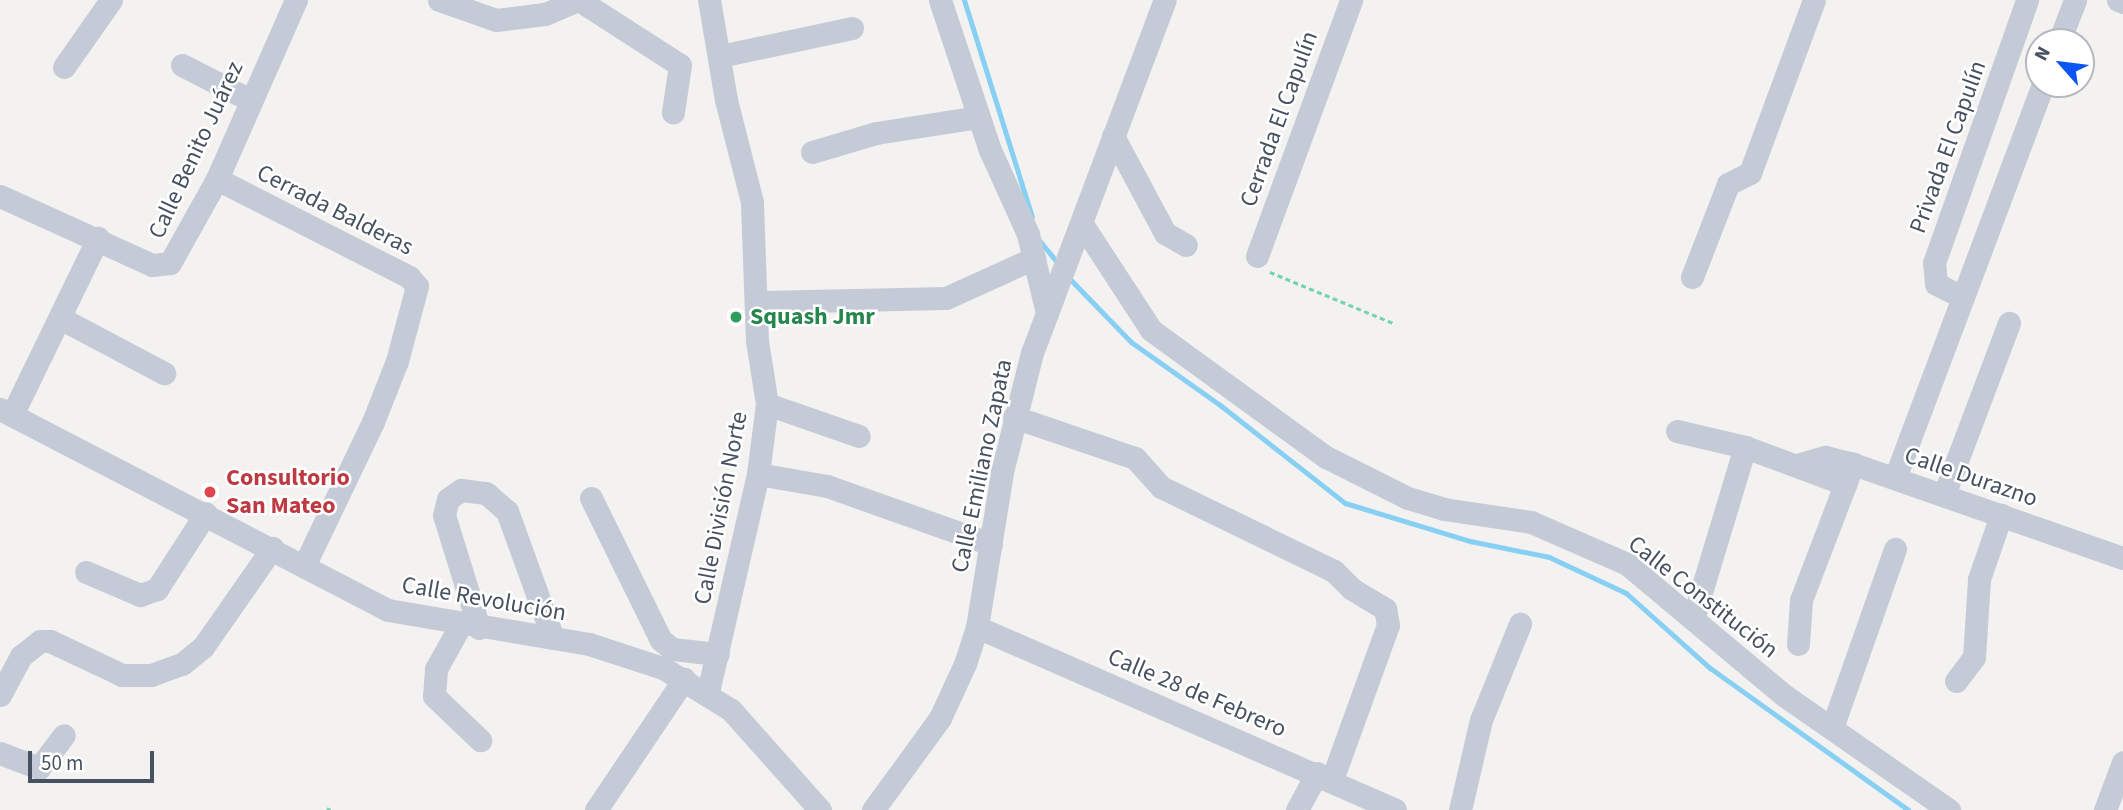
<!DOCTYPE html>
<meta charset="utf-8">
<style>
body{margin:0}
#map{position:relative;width:2123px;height:810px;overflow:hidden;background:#f4f1f1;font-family:"Source Sans 3",sans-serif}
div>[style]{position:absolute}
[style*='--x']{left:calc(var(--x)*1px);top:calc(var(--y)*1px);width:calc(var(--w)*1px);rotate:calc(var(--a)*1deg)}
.stream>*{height:5px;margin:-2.5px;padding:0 2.5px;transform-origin:2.5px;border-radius:2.5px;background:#87d0f3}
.path>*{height:2.5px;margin-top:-1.25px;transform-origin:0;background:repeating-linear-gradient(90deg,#72d4af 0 5px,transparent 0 8.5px)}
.minor>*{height:23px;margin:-11.5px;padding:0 11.5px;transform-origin:11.5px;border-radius:11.5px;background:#c4cbd7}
.dots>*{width:19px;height:19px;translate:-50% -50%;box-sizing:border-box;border:4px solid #fff;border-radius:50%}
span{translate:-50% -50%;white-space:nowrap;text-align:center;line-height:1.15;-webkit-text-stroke:5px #fff;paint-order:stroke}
.street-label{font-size:24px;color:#475160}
.leisure-label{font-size:24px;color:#27864d;font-weight:700}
.left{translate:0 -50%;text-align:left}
.health-label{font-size:24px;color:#be3a42;font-weight:700}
.north{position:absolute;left:2025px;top:28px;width:70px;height:70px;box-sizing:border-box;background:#fff;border:2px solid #b5b9bf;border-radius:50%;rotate:298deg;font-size:19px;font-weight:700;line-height:28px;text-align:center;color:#475160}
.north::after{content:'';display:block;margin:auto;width:24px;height:32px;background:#0b55f3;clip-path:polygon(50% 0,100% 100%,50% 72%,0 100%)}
.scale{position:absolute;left:28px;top:751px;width:126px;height:32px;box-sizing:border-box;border:4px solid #475160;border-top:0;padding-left:9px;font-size:21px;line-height:24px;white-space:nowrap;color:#475160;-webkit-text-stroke:5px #fff;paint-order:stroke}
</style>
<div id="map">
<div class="stream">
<i style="--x:964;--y:0;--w:227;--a:72.6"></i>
<i style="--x:1039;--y:240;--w:32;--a:51"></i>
<i style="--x:1067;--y:276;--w:92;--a:45.9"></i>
<i style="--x:1131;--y:342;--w:109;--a:35.3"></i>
<i style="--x:1220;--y:405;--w:159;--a:38.1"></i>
<i style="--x:1345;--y:503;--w:131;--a:16.9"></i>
<i style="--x:1470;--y:541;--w:81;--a:11.4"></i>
<i style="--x:1549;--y:557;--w:85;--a:25.1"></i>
<i style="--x:1626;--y:593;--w:113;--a:41.8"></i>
<i style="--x:1710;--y:668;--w:244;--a:35.6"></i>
</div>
<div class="path">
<i style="--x:1270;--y:272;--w:133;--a:22.5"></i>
<i style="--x:327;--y:808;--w:4;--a:27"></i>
</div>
<div class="minor">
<i style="--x:439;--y:0;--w:60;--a:19.3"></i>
<i style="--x:496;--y:20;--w:49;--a:-7"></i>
<i style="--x:545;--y:14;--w:36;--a:-23"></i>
<i style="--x:579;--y:0;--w:120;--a:32.8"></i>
<i style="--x:680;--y:65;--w:48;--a:98.5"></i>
<i style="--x:940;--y:0;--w:158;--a:71.6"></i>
<i style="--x:990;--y:150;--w:92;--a:65.7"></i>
<i style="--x:1028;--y:234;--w:81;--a:76.5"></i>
<i style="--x:2118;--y:0;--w:5;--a:22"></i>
<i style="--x:2059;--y:42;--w:45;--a:-69.1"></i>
<i style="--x:720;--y:56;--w:135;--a:-12"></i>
<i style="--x:182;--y:65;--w:76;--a:27.2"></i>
<i style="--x:64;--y:67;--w:82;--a:-55"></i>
<i style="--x:1113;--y:136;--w:110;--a:61.8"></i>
<i style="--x:1165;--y:233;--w:24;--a:30"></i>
<i style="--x:812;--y:152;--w:67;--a:-16.5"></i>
<i style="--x:876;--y:133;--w:103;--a:-8.9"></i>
<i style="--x:217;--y:179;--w:216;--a:27"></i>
<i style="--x:409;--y:277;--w:12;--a:48"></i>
<i style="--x:417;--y:286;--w:78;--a:104.9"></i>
<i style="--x:397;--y:361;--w:66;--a:111.5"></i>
<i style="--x:373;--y:422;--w:160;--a:115.6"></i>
<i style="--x:0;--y:196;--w:167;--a:24.4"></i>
<i style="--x:152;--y:265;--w:18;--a:-6"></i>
<i style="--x:170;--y:263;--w:96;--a:-60.8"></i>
<i style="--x:217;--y:179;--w:196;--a:-66.2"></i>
<i style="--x:1082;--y:224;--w:126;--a:56.9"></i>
<i style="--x:1151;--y:330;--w:216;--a:36"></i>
<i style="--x:1326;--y:457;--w:92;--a:26.6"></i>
<i style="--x:1408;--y:498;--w:38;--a:17"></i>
<i style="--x:1444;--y:509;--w:88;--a:8.5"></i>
<i style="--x:1531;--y:522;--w:105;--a:23.6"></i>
<i style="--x:1627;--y:564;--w:206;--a:39.9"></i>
<i style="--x:1785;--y:696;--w:200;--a:34.8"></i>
<i style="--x:1257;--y:256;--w:273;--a:-69.8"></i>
<i style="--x:1692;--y:277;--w:100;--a:-68.8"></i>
<i style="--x:1728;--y:184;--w:25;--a:-27"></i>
<i style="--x:1750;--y:173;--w:184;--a:-69.7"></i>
<i style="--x:1962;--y:297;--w:29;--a:-153"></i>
<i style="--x:1936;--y:284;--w:21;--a:-95"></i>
<i style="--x:1934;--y:263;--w:279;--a:-70.5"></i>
<i style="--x:758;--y:302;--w:188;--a:-1.2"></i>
<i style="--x:946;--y:298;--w:97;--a:-24.4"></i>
<i style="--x:60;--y:318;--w:118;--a:27.9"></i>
<i style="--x:767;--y:404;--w:97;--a:19.2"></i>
<i style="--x:0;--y:409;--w:437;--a:27.4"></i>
<i style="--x:388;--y:610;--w:204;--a:9.6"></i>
<i style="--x:589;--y:644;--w:78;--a:18"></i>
<i style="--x:663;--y:668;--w:80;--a:31.7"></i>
<i style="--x:731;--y:710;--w:134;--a:48.3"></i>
<i style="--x:12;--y:415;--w:197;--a:-64.1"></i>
<i style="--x:1014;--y:417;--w:128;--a:18.7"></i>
<i style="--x:1135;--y:458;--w:39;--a:48"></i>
<i style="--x:1161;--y:487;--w:192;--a:25.9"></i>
<i style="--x:1334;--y:571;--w:25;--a:45"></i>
<i style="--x:1352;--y:589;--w:39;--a:31"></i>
<i style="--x:1385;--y:609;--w:16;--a:79"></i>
<i style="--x:1388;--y:625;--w:165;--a:109.9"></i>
<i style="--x:1677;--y:431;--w:70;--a:13.2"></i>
<i style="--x:1745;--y:447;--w:107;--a:20.3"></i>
<i style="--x:1800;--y:464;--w:26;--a:-16"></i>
<i style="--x:1825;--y:457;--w:29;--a:14"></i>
<i style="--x:1853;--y:464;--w:286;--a:19.2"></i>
<i style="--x:758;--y:474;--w:70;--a:9.9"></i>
<i style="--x:827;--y:486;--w:174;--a:19.5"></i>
<i style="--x:1895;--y:478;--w:421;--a:-69.4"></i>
<i style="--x:1944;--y:495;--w:184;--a:-69.3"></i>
<i style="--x:591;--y:498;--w:158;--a:63.8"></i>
<i style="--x:661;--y:640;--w:14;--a:39"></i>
<i style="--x:672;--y:649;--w:46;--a:6.2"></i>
<i style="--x:86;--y:572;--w:59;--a:23.1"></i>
<i style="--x:140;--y:595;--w:18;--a:-19"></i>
<i style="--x:157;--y:589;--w:90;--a:-57.2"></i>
<i style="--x:1693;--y:619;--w:180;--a:-73.2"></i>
<i style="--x:461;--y:624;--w:51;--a:119.1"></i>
<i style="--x:436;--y:669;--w:27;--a:94"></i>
<i style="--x:434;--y:696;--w:64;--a:43.7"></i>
<i style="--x:977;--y:627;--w:456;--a:23.6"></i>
<i style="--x:479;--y:628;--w:118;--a:-107.2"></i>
<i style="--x:444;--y:515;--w:16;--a:-76"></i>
<i style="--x:448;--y:499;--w:16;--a:-35"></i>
<i style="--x:461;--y:490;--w:25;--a:7"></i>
<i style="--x:486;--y:493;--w:28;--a:41"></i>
<i style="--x:507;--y:511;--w:135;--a:70.1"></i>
<i style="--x:1798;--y:644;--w:44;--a:-86.1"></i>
<i style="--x:1801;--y:600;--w:146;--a:-69.1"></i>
<i style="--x:1956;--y:681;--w:30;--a:-53"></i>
<i style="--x:1974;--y:657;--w:78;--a:-86.3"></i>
<i style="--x:1979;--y:579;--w:68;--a:-71"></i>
<i style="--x:708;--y:692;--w:224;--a:-77.1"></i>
<i style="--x:758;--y:474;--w:71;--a:-82.7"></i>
<i style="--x:767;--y:404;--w:64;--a:-99"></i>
<i style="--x:757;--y:341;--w:139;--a:-92.1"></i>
<i style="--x:752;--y:202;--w:105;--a:-104.3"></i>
<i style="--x:726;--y:100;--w:101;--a:-99.6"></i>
<i style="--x:0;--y:695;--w:44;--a:-61.7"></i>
<i style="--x:21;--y:656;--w:24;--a:-38"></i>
<i style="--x:40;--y:641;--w:10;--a:0"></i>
<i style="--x:50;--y:641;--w:80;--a:25.3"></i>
<i style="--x:122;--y:675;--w:29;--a:0"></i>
<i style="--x:151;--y:675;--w:33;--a:-20"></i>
<i style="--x:182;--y:664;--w:27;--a:-39"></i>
<i style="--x:203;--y:647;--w:121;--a:-55.1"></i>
<i style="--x:1832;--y:728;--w:190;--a:-70.6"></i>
<i style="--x:0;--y:753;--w:42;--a:21"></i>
<i style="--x:39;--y:768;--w:41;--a:-52.9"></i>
<i style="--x:596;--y:810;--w:158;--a:-56.1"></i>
<i style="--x:873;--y:810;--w:114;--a:-53.9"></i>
<i style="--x:940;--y:718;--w:60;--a:-65.2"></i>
<i style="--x:965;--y:664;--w:39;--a:-72"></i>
<i style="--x:977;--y:627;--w:157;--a:-80.8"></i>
<i style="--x:1002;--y:472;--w:123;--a:-75.9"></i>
<i style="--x:1032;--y:353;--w:377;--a:-69.4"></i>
<i style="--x:1297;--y:810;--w:42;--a:-61.6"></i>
<i style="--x:1460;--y:810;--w:92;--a:-76.9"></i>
<i style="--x:1481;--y:720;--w:104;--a:-67.9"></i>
<i style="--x:2105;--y:810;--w:51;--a:-69.4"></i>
</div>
<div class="dots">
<i style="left:736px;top:317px;background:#2e9e5b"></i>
<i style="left:210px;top:492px;background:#e0444e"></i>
</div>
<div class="street-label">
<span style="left:1279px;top:119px;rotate:-70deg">Cerrada El Capulín</span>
<span style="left:1948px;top:147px;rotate:-70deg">Privada El Capulín</span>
<span style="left:196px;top:150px;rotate:-65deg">Calle Benito Juárez</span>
<span style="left:335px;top:210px;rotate:27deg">Cerrada Balderas</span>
<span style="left:982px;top:466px;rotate:-78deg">Calle Emiliano Zapata</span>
<span style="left:1971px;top:477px;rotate:19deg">Calle Durazno</span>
<span style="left:721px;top:508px;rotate:-79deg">Calle División Norte</span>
<span style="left:1703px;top:597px;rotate:38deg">Calle Constitución</span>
<span style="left:484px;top:599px;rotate:10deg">Calle Revolución</span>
<span style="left:1197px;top:693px;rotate:23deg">Calle 28 de Febrero</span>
</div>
<div class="leisure-label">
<span class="left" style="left:750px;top:317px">Squash Jmr</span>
</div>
<div class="health-label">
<span class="left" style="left:226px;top:492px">Consultorio<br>San Mateo</span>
</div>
<div class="north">N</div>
<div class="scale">50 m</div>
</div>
